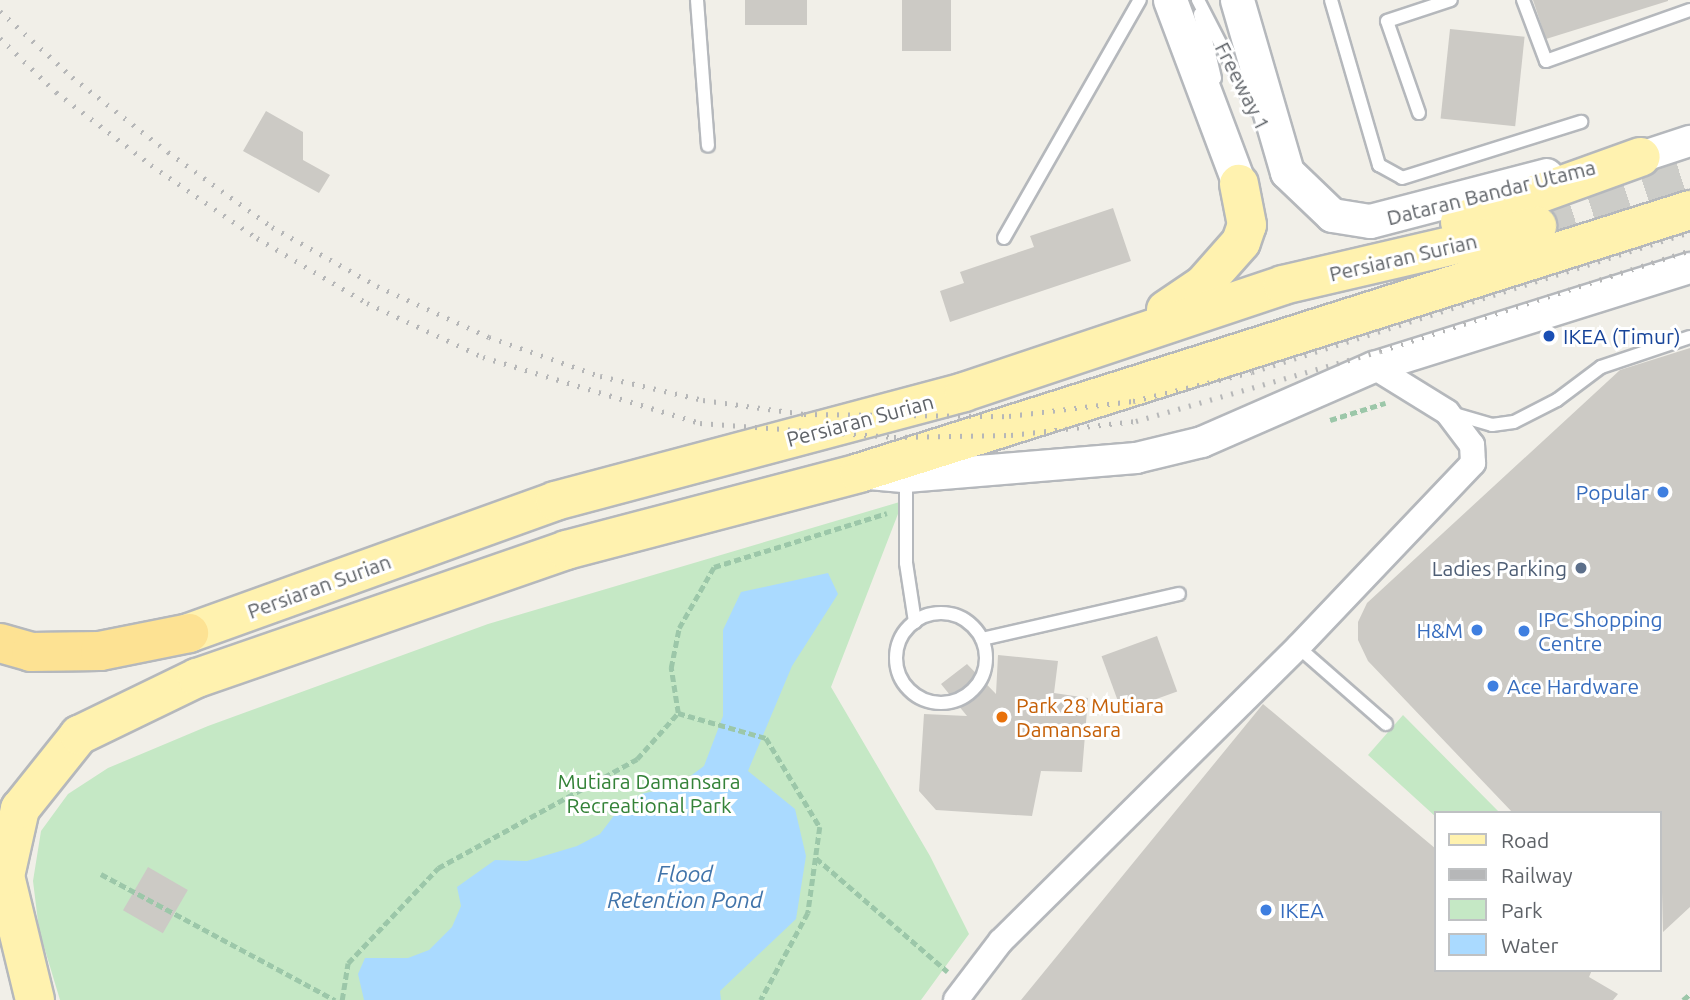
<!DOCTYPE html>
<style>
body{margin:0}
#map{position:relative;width:1690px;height:1000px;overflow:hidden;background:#f1efe8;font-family:Ubuntu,sans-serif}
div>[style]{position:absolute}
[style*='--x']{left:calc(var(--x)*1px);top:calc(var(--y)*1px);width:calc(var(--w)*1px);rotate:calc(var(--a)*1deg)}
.green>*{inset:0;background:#c5e8c5}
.water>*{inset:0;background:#aadaff}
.building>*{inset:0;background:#cccac5;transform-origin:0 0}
.primary-tunnel>*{height:38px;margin-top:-19px;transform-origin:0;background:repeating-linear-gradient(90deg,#ccccc8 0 38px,transparent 0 57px)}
.path>*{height:4.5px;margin-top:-2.25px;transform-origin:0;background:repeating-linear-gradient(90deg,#9cc7a9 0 7px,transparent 0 10.5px)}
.roads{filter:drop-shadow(2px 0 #b5b8bc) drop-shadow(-2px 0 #b5b8bc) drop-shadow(0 2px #b5b8bc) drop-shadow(0 -2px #b5b8bc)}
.service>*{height:12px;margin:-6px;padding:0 6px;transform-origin:6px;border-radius:6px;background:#fff}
.service>.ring{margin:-6px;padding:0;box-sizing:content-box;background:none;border:12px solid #fff;border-radius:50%}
.minor>*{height:24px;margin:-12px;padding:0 12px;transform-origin:12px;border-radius:12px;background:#fff}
.tertiary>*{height:30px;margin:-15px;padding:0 15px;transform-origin:15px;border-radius:15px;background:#fff}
.secondary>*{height:33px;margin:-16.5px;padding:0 16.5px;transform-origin:16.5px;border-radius:16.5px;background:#fff}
.primary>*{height:38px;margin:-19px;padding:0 19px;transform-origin:19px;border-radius:19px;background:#fff2af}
.motorway>*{height:38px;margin:-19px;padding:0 19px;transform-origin:19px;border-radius:19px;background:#fde293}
.rail>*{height:5px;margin-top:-2.5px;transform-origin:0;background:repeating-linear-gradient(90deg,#b6b7b8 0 2px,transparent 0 11px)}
.dots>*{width:19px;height:19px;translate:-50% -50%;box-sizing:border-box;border:4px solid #fff;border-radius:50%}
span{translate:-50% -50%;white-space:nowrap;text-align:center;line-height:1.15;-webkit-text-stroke:6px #fff;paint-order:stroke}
.street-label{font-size:21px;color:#5f6368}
.transit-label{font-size:21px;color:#164399}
.left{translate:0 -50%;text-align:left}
.shop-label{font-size:21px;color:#366cbe}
.right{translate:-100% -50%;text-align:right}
.service-label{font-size:21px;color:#4e5e75}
.food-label{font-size:21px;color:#c56008}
.park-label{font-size:21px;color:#348238}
.water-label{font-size:23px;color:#4174aa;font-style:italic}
.legend{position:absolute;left:1434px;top:811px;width:228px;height:161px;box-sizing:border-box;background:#fff;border:2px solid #bfc1c3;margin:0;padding:9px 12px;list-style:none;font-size:21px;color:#5f6368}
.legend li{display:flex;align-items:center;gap:14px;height:35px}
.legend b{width:35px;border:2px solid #bfc1c3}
</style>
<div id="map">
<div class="green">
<i style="clip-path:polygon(903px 501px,831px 687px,930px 856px,969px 934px,921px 1000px,60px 1000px,39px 930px,33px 881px,41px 831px,68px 794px,108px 768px,208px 726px,488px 624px)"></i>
<i style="clip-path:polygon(1403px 715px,1500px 813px,1436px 813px,1436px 817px,1368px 755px)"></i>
</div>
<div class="water">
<i style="clip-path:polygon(828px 573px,838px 594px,792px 666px,748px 771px,795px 809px,806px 856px,796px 919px,720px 991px,721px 1000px,364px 1000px,358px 974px,365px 958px,408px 958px,429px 950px,452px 927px,461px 906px,457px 887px,495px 860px,527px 861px,577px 846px,600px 834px,616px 813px,641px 794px,677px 786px,704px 766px,723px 716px,723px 630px,741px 592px)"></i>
</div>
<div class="building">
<i style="left:745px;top:0;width:62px;height:25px"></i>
<i style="left:902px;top:0;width:49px;height:51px"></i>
<i style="clip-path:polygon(1533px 0,1668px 0,1668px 1px,1546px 39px)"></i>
<i style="left:1450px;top:29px;width:75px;height:90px;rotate:6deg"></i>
<i style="clip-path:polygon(266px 111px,303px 132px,303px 160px,330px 175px,319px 193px,243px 151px)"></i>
<i style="clip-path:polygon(1113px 208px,1131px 261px,950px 322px,940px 291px,964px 283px,960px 272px,1034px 247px,1030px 236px)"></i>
<i style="clip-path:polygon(1690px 348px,1690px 907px,1663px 932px,1660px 813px,1513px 813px,1368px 661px,1358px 640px,1358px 622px,1367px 603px,1620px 370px)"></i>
<i style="left:1157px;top:636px;width:59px;height:59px;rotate:70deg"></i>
<i style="clip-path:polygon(998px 655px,1058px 661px,1054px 693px,1088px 698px,1082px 772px,1041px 771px,1032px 816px,936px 810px,919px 791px,924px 714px,967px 716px,941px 684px,967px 664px,996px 694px)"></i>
<i style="clip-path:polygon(1263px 704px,1436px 849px,1436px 970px,1592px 970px,1589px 977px,1618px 994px,1613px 1000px,1021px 1000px)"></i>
<i style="left:148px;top:867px;width:46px;height:50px;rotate:30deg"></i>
</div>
<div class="primary-tunnel">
<i style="--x:1537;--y:226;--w:161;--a:-17.8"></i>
</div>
<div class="path">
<i style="--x:1330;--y:420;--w:58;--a:-17.2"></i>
<i style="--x:678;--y:713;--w:46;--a:-98.8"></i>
<i style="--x:671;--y:668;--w:41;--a:-78.7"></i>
<i style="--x:679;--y:628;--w:70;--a:-60.2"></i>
<i style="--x:714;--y:567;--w:181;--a:-17.3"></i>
<i style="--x:816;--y:858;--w:174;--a:40.8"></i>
<i style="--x:101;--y:874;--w:266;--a:28.3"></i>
<i style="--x:342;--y:1000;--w:37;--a:-81"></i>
<i style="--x:348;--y:963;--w:131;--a:-46.5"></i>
<i style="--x:438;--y:868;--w:227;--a:-28.7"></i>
<i style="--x:637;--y:759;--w:62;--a:-48.3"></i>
<i style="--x:678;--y:713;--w:91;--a:15.9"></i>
<i style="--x:766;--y:738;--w:104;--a:58.8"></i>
<i style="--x:820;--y:827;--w:87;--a:97.9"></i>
<i style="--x:808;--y:913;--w:99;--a:118.4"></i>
<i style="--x:1683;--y:1000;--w:9;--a:-41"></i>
</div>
<div class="roads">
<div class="service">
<i style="--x:697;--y:0;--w:146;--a:85.7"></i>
<i style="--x:1198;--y:0;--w:123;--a:62.8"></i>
<i style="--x:1331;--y:0;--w:172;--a:73.8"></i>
<i style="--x:1379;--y:165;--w:26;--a:29"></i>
<i style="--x:1402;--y:178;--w:188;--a:-17.4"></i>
<i style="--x:1523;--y:0;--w:65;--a:69.3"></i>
<i style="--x:1546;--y:61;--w:153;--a:-19.5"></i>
<i style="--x:1200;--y:14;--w:66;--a:76.8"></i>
<i style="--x:1419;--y:113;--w:97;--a:-109.2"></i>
<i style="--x:1387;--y:21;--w:67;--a:-18.2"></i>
<i style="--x:1004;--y:238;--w:274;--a:-60.3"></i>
<i style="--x:1451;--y:413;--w:43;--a:16.3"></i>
<i style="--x:1492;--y:425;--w:22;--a:-8"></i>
<i style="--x:1514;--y:422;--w:48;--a:-27.1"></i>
<i style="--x:1557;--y:400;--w:55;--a:-36.9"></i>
<i style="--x:1601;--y:367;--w:94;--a:-18.6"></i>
<i style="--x:906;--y:478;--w:85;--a:90"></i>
<i style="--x:906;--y:563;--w:60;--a:81.3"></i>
<i class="ring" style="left:896px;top:613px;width:78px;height:78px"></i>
<i style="--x:982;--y:639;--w:202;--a:-12.9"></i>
<i style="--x:1298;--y:647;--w:117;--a:41.2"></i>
</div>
<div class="minor">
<i style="--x:956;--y:1000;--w:74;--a:-52.7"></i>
<i style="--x:1001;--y:941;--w:418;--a:-44.7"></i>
<i style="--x:1298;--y:647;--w:254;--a:-46.4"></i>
<i style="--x:1473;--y:463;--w:18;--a:-93"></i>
<i style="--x:1472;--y:445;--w:41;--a:-127.1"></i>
<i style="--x:1447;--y:412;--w:86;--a:-148.3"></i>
</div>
<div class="tertiary">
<i style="--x:1641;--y:157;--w:52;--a:-18.1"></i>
<i style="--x:869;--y:474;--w:37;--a:5"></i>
<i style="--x:906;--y:477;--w:231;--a:-4.7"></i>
<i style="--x:1136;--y:458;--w:68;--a:-13.6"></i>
<i style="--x:1202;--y:442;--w:188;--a:-23.6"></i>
<i style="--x:1374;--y:367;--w:331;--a:-17.4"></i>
</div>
<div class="secondary">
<i style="--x:1170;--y:0;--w:197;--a:69.4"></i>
<i style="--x:1237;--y:0;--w:179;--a:73.8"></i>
<i style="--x:1287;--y:172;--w:62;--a:43.7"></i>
<i style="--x:1332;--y:215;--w:38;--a:9"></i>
<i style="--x:1370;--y:221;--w:182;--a:-14.6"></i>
</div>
<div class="primary">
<i style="--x:1460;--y:222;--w:192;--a:-19.8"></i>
<i style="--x:1166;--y:310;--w:45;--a:-34"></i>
<i style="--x:1203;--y:285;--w:57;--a:-48.5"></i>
<i style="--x:1241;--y:242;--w:18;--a:-71"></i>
<i style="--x:1247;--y:225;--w:42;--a:-101"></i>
<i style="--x:189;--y:633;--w:389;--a:-19.8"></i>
<i style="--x:555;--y:501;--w:423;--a:-14.9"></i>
<i style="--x:964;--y:392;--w:336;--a:-18.5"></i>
<i style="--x:1283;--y:285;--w:261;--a:-13.1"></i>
<i style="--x:35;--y:1000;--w:128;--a:-103.6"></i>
<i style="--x:5;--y:876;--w:69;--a:-77.4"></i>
<i style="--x:20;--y:809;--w:95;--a:-51.4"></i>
<i style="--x:79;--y:735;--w:131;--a:-25.8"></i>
<i style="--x:197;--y:678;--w:391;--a:-19.1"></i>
<i style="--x:566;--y:550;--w:303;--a:-14.7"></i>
<i style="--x:859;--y:473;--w:872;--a:-17.56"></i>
</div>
<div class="motorway">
<i style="--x:0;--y:643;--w:32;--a:16"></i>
<i style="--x:31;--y:652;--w:69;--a:-0.8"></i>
<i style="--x:100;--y:651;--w:91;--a:-11.4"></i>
</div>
</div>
<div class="rail">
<i style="--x:0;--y:11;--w:98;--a:42.5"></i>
<i style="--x:72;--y:77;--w:122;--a:38"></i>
<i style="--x:168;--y:152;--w:128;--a:35.8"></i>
<i style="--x:272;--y:227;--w:120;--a:29.3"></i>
<i style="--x:377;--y:286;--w:123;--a:24.5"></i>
<i style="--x:489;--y:337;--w:118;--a:19.4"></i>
<i style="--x:600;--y:376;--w:106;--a:13.1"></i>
<i style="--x:703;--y:400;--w:102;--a:7.9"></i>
<i style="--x:804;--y:414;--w:205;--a:0.6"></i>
<i style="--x:1009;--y:416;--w:125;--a:-6.9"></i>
<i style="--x:1133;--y:401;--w:122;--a:-13.7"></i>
<i style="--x:1252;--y:372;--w:460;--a:-17.7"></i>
<i style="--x:0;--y:38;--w:78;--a:44"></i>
<i style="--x:56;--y:92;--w:120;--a:37.5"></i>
<i style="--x:151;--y:165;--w:129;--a:34.6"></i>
<i style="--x:257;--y:238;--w:128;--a:30.6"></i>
<i style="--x:367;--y:303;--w:128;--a:25"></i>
<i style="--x:483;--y:357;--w:227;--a:16.9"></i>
<i style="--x:700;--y:423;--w:195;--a:4.1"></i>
<i style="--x:894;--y:437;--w:117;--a:-1"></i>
<i style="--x:1011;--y:435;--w:126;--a:-6.4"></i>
<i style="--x:1136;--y:421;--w:254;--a:-16"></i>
<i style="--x:1380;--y:351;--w:326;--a:-18"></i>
</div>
<div class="dots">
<i style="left:1549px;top:336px;background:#1a4fb4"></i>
<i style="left:1663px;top:492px;background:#3f7fe0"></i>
<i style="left:1581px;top:568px;background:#5c6f8a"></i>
<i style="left:1477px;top:630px;background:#3f7fe0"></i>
<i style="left:1524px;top:631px;background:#3f7fe0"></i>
<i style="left:1493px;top:686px;background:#3f7fe0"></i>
<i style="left:1002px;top:717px;background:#e8710a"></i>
<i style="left:1266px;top:910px;background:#3f7fe0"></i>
</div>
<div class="street-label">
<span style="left:1243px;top:86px;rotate:63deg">Freeway 1</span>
<span style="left:1491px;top:192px;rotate:-14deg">Dataran Bandar Utama</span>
<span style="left:1403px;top:257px;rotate:-13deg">Persiaran Surian</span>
<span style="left:860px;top:420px;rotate:-15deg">Persiaran Surian</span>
<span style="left:319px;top:586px;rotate:-20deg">Persiaran Surian</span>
</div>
<div class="transit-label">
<span class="left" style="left:1563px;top:336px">IKEA (Timur)</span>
</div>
<div class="shop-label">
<span class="right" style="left:1649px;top:492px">Popular</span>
<span class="left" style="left:1538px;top:631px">IPC Shopping<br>Centre</span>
<span class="right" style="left:1463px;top:630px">H&amp;M</span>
<span class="left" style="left:1507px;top:686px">Ace Hardware</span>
<span class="left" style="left:1280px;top:910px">IKEA</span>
</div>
<div class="service-label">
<span class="right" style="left:1567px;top:568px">Ladies Parking</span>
</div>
<div class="food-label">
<span class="left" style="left:1016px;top:717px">Park 28 Mutiara<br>Damansara</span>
</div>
<div class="park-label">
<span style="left:649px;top:793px">Mutiara Damansara<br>Recreational Park</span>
</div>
<div class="water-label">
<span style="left:685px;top:887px">Flood<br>Retention Pond</span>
</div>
<ul class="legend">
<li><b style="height:9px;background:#fff2af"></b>Road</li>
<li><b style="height:9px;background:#b6b7b8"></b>Railway</li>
<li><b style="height:19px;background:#c5e8c5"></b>Park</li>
<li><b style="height:19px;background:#aadaff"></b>Water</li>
</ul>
</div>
